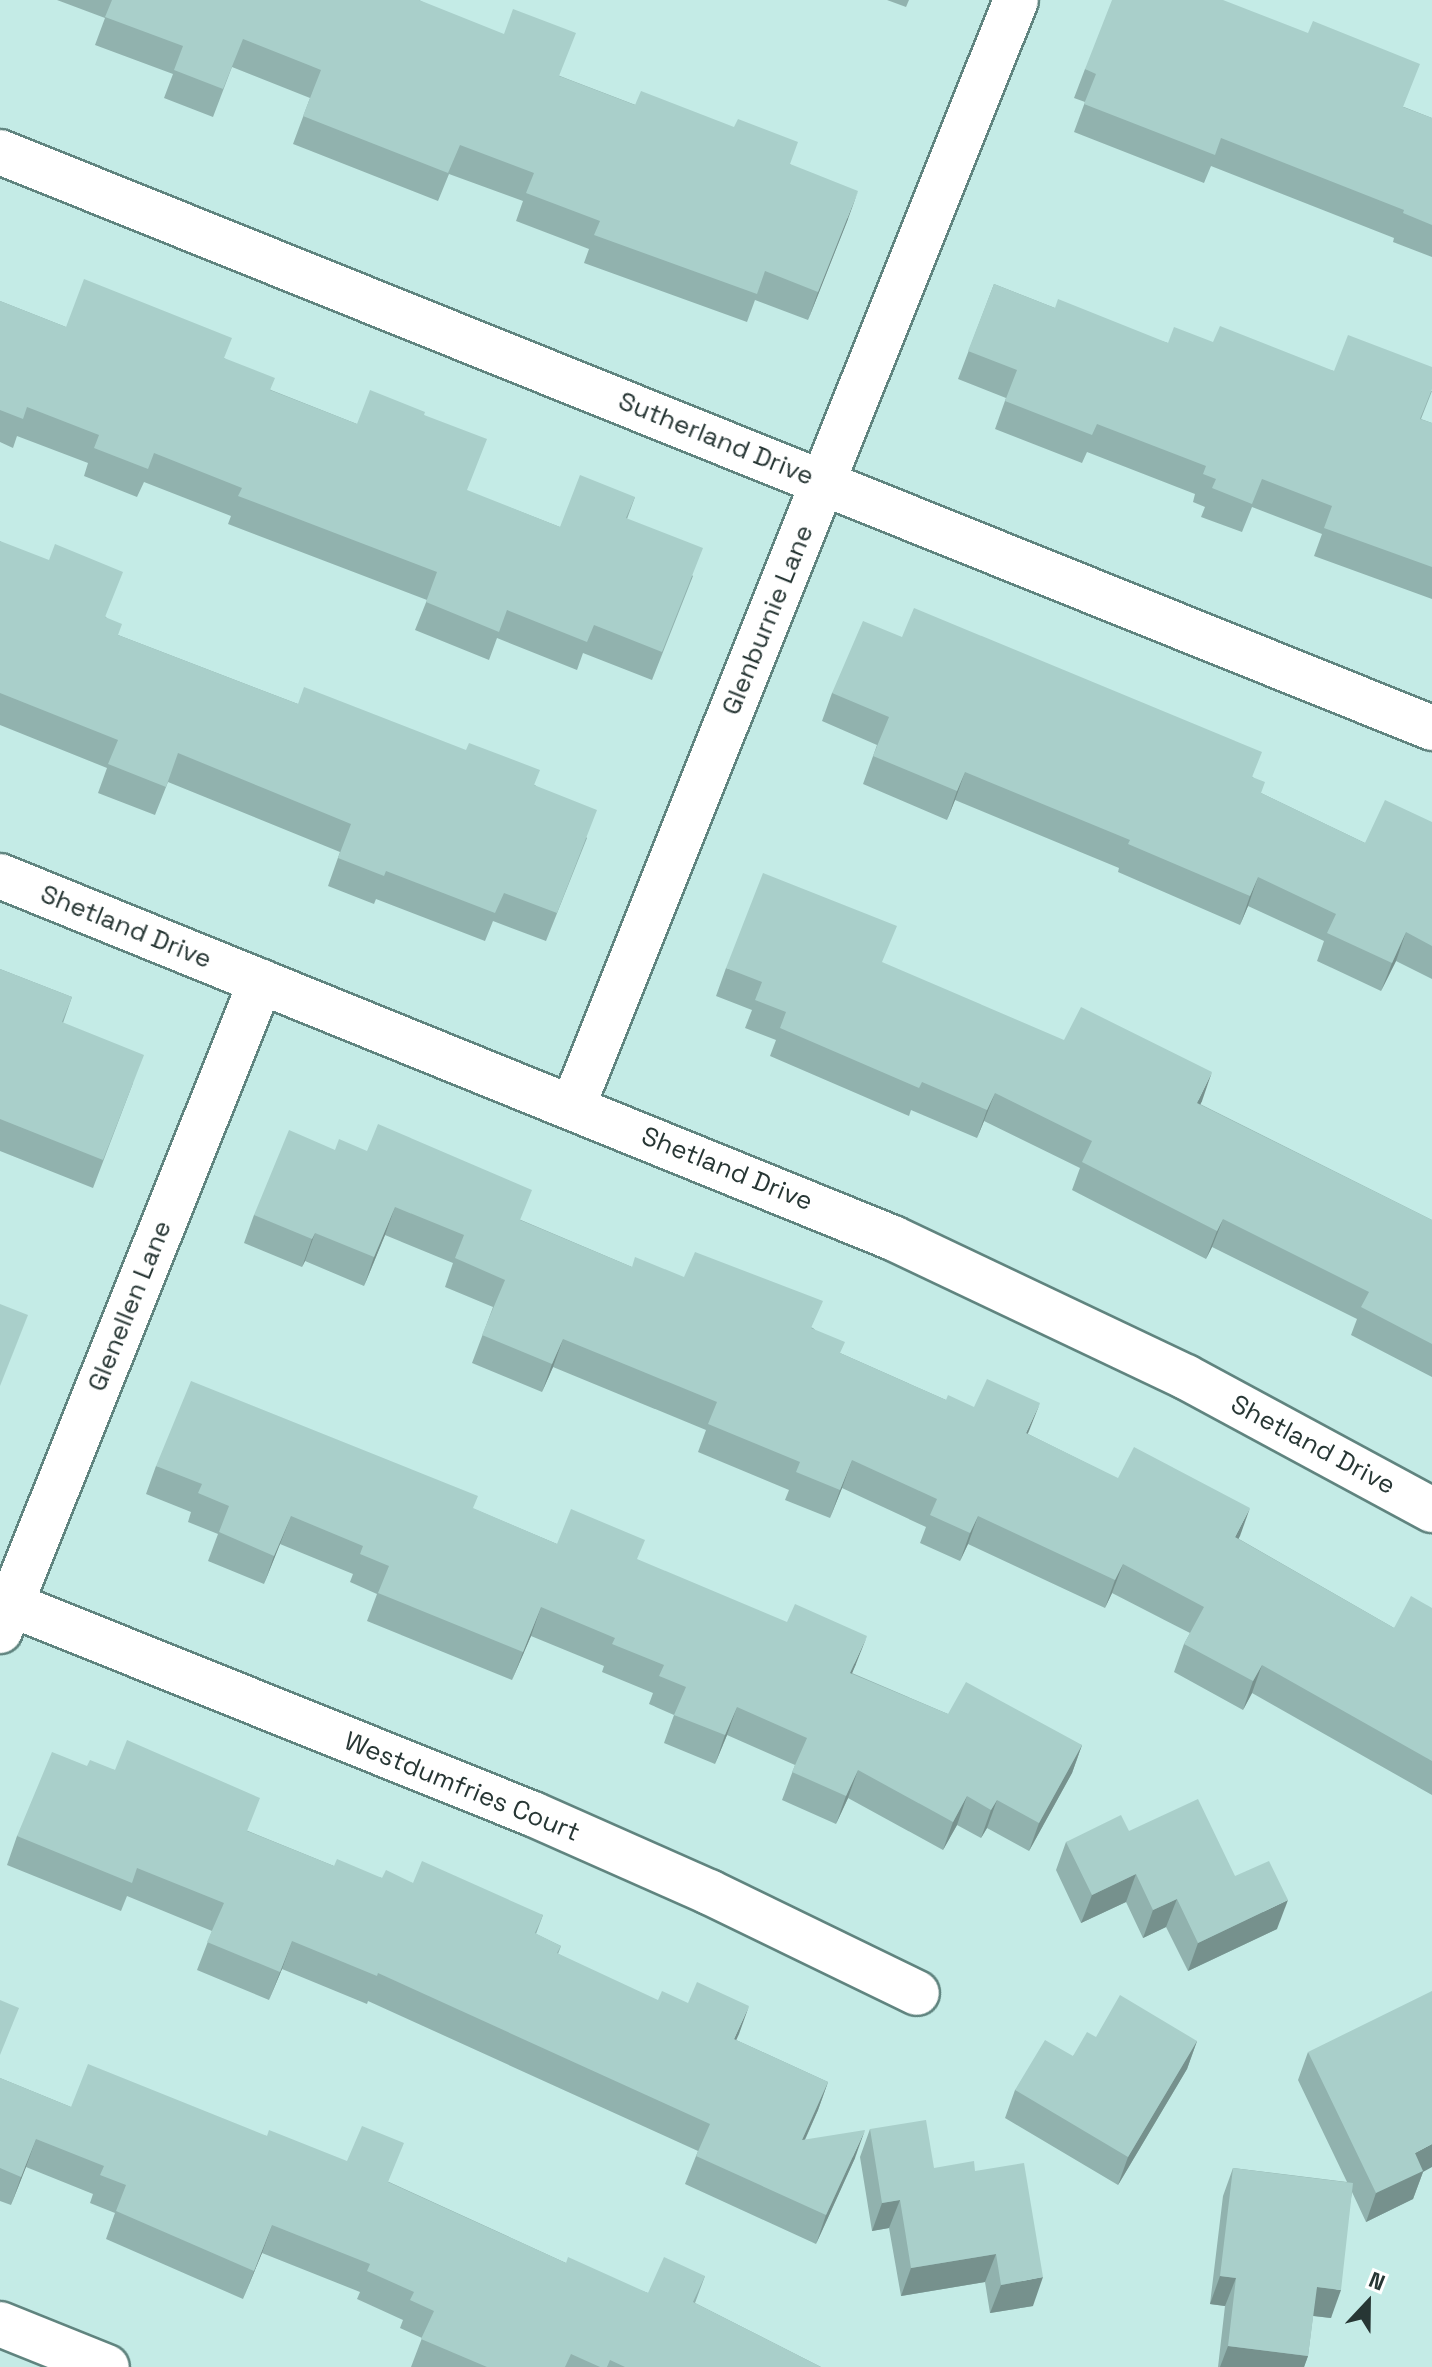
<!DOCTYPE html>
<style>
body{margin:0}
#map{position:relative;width:1432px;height:2367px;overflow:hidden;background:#c4ebe6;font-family:"Space Grotesk",sans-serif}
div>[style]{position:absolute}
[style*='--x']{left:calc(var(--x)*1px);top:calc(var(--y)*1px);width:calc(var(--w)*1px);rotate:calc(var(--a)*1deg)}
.roads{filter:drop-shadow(2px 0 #60847f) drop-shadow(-2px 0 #60847f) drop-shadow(0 2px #60847f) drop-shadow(0 -2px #60847f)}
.street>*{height:44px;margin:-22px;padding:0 22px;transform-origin:22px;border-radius:22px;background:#fff}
.wall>*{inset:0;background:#91b2ae}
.shaded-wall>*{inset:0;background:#76918d}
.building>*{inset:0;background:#a9cfca}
span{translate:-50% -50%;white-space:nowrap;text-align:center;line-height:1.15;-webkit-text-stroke:8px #fff;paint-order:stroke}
.street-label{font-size:26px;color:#273634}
.north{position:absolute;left:1328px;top:2263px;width:80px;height:80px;-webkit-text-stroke:6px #fff;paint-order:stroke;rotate:22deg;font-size:22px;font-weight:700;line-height:32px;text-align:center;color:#273634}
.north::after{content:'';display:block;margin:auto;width:28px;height:36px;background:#273634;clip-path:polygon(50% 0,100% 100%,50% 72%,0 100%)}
</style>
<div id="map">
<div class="roads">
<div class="street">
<i style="--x:0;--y:152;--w:1544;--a:21.91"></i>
<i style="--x:0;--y:876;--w:964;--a:22.07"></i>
<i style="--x:893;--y:1238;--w:324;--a:25.4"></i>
<i style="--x:1186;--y:1377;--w:280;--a:28.4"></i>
<i style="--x:573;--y:1106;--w:1191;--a:-68.17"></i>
<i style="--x:0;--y:1600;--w:574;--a:21.88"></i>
<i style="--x:533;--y:1814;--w:193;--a:23.9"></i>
<i style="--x:709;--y:1892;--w:231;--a:25.9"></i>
<i style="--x:0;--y:1631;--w:700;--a:-68.12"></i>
<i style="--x:0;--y:2324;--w:115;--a:21.9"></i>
</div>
</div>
<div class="wall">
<i style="clip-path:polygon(57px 0,419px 0,560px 76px,790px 164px,848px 219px,808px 320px,755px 300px,747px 322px,584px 263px,589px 249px,516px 221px,523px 201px,449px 174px,438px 201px,293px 144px,310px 98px,232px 67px,213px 117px,164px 98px,173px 74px,95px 45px,105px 18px)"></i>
<i style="clip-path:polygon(887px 0,909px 0,906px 7px)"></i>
<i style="clip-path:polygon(1085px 69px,1404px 107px,1432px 118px,1432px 257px,1393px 242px,1394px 238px,1211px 166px,1204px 183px,1074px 132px,1085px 102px,1074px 98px)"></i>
<i style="clip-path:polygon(994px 284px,1055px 308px,1168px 343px,1213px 342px,1334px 371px,1432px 391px,1421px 419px,1432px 423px,1432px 599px,1314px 556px,1322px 534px,1252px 507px,1242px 532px,1201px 517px,1205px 507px,1193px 502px,1195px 494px,1087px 452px,1082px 463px,995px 429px,1006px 398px,958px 379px)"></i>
<i style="clip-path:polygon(0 301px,66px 327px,224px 358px,271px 390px,357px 424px,424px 415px,467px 491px,560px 527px,635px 497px,627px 519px,693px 576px,652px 680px,583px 653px,577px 670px,497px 638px,489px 660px,415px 630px,427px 600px,228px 524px,231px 516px,144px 482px,137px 497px,84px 476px,88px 463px,17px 436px,13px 448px,0 442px)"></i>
<i style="clip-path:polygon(0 541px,106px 617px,118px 635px,298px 704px,535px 785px,587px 838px,546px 941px,493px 921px,485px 941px,376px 899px,374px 904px,328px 886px,340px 852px,168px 782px,155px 815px,98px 793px,107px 768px,0 725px)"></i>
<i style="clip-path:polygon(902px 637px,1253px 777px,1261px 793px,1365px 843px,1432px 822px,1432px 979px,1396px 961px,1381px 991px,1317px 961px,1324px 941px,1248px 906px,1240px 925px,1118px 872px,1119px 868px,955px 800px,947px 820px,863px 784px,877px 745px,822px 721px,832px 693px)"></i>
<i style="clip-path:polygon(726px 968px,1202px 1101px,1200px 1104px,1432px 1220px,1432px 1377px,1351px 1335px,1357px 1319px,1212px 1247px,1206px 1259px,1072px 1190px,1080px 1168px,984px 1121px,977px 1138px,911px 1110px,909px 1116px,770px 1056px,776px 1040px,745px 1028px,752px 1010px,716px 996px)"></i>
<i style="clip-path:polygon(0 969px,72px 997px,63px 1023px,133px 1083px,93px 1188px,0 1151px)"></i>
<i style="clip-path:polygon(335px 1150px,521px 1220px,632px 1267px,813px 1328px,840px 1353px,946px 1400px,1028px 1434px,1239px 1539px,1394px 1628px,1432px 1608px,1432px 1795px,1252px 1693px,1243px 1710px,1174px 1672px,1184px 1644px,1190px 1633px,1112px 1593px,1105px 1608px,968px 1544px,960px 1561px,920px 1543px,926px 1527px,842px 1488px,830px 1518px,785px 1500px,789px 1490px,698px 1452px,706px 1430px,553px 1367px,542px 1392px,472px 1363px,493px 1307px,445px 1287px,453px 1263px,385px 1235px,364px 1286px,305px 1261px,302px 1267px,244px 1243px,254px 1215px)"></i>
<i style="clip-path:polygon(156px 1466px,474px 1509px,557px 1544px,638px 1560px,856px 1664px,852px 1673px,948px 1714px,1082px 1745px,1072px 1773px,1029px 1851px,987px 1828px,981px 1838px,957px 1825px,943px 1850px,848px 1798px,836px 1824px,782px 1800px,795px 1765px,727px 1735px,715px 1764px,664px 1743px,674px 1715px,649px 1704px,653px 1693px,602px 1672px,604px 1666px,531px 1636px,512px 1680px,367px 1621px,377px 1594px,350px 1582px,353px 1574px,280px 1544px,264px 1584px,208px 1561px,218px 1534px,188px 1522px,191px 1512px,146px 1494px)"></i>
<i style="clip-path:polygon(87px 1766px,115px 1770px,248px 1831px,334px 1866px,382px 1878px,413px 1883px,543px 1915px,536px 1934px,561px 1946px,558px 1954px,736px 2040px,828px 2082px,818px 2110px,805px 2140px,855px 2158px,816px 2244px,685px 2184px,698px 2151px,368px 2001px,367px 2004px,282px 1969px,269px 2000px,197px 1970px,212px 1931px,127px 1896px,121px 1911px,7px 1865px,17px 1836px)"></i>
<i style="clip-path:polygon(1129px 1831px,1235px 1876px,1277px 1929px,1188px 1971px,1166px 1927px,1143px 1938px,1126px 1902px,1081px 1923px,1056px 1870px,1066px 1842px)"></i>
<i style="clip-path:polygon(1096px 2037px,1197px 2041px,1187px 2069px,1118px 2185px,1005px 2118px,1015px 2090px,1073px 2056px)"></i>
<i style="clip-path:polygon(1308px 2052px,1423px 2172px,1413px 2199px,1366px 2222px,1352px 2192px,1331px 2318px,1313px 2316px,1308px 2356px,1304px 2367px,1218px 2367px,1225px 2306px,1210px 2304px,1223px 2196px,1233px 2168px,1347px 2182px,1298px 2080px)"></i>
<i style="clip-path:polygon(0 2078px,71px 2107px,267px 2136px,389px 2182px,566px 2263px,648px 2293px,705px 2276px,695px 2303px,821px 2367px,411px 2367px,422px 2338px,400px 2328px,403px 2320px,357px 2299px,360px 2292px,262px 2253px,243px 2299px,106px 2239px,115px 2213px,90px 2203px,93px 2194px,26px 2167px,11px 2205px,0 2201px)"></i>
<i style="clip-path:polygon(870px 2129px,934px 2168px,975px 2171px,1033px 2306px,990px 2313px,985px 2282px,901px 2296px,889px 2228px,872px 2231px,860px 2157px)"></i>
</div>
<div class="shaded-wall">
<i style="clip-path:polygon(858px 191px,848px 219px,808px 320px,818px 292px)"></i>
<i style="clip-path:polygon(965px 772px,955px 800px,947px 820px,957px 791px)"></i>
<i style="clip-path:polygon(1258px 877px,1248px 906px,1240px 925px,1250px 896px)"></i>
<i style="clip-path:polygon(1406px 932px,1396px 961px,1381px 991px,1392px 963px)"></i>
<i style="clip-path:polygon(1212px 1072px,1202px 1101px,1187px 1131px,1197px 1103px)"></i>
<i style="clip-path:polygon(995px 1093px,984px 1121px,977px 1138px,987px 1110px)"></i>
<i style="clip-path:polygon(395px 1207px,385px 1235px,364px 1286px,374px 1257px)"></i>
<i style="clip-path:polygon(1223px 1219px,1212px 1247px,1206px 1259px,1217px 1231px)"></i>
<i style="clip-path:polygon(315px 1233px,305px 1261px,302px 1267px,312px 1239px)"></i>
<i style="clip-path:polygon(563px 1339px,553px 1367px,542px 1392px,552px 1364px)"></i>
<i style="clip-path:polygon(1040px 1403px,1029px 1431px,1016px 1461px,1026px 1433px)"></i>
<i style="clip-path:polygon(852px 1460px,842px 1488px,830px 1518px,840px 1490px)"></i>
<i style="clip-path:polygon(1250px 1508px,1240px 1536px,1225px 1565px,1235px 1537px)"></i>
<i style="clip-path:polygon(291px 1516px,280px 1544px,264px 1584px,274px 1556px)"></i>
<i style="clip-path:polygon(978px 1516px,968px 1544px,960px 1561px,970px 1533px)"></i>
<i style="clip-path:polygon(1123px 1564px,1112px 1593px,1105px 1608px,1115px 1580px)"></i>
<i style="clip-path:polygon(541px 1607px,531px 1636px,512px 1680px,523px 1652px)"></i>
<i style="clip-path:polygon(867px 1636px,856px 1664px,840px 1701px,850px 1673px)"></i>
<i style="clip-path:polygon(1262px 1665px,1252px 1693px,1243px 1710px,1253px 1681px)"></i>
<i style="clip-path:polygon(737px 1707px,727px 1735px,715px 1764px,725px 1735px)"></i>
<i style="clip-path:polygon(1082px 1745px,1072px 1773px,1029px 1851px,1039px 1823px)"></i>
<i style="clip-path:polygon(858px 1770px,848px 1798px,836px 1824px,846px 1796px)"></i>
<i style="clip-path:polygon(967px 1796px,957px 1825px,943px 1850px,953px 1822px)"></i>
<i style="clip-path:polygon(997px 1800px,987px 1828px,981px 1838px,991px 1810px)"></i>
<i style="clip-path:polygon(1136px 1874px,1126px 1902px,1081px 1923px,1092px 1895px)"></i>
<i style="clip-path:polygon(1177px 1899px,1166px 1927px,1143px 1938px,1153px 1910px)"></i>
<i style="clip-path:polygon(1288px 1900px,1277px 1929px,1188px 1971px,1198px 1943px)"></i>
<i style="clip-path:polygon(292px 1941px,282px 1969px,269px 2000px,280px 1972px)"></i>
<i style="clip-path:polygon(749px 2006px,739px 2034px,724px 2067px,734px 2039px)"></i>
<i style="clip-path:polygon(1197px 2041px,1187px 2069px,1118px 2185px,1128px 2157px)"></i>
<i style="clip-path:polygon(828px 2082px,818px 2110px,792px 2168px,802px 2140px)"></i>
<i style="clip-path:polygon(865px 2130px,855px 2158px,816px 2244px,826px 2215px)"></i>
<i style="clip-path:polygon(36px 2139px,26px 2167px,11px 2205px,21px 2177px)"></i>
<i style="clip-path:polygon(1432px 2144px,1432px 2167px,1423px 2172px,1413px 2199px,1366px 2222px,1376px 2193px,1415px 2153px)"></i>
<i style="clip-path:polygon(900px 2200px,889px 2228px,872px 2231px,882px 2203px)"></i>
<i style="clip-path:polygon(272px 2225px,262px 2253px,243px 2299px,254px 2271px)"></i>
<i style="clip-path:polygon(996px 2254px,985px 2282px,901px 2296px,911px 2268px)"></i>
<i style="clip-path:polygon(1220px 2276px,1236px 2278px,1225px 2306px,1210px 2304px)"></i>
<i style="clip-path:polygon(1043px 2277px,1033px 2306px,990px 2313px,1001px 2285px)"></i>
<i style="clip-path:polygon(1317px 2287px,1341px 2290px,1331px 2318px,1306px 2315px)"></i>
<i style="clip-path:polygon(1228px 2346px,1308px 2356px,1304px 2367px,1220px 2367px)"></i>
</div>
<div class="building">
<i style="clip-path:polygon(112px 0,419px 0,504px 34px,513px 9px,576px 33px,559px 76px,635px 105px,641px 91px,734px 127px,738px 119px,798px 142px,790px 164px,858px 191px,818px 292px,765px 271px,757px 294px,594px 235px,600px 221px,526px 193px,534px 173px,460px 145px,448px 173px,303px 116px,321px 70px,243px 39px,223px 89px,174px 70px,183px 46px,105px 17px)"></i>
<i style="clip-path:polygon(1112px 0,1223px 0,1308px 33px,1313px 21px,1420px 64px,1403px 107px,1432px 118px,1432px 225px,1403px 213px,1404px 210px,1221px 138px,1215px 155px,1084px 104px,1096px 74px,1085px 69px)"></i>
<i style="clip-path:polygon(84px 279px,232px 338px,224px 358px,275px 378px,270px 390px,357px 424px,370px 390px,425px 412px,424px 415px,487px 439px,467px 490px,560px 527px,580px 475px,635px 497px,626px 518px,703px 548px,662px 652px,594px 625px,587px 642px,507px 610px,499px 632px,426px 602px,437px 572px,238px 496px,242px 488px,154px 453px,148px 469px,94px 448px,99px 435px,27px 407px,23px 419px,0 410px,0 301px,66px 327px)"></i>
<i style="clip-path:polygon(994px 284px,1055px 308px,1058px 299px,1168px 343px,1174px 327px,1213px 342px,1220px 326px,1334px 371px,1348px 335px,1432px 367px,1432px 389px,1420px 419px,1432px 423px,1432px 567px,1324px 528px,1332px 506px,1262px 479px,1252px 504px,1212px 488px,1216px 479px,1203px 474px,1206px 466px,1097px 424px,1092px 435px,1005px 401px,1017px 370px,968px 351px)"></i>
<i style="clip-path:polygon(0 541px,49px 560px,55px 544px,123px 572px,105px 617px,122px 624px,118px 635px,298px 704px,304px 687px,466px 750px,469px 743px,540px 770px,534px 785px,597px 810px,557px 913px,504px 893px,495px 913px,386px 871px,384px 876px,338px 858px,351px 824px,178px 753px,166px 787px,108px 764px,118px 740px,0 693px)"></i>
<i style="clip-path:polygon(914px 608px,1262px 752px,1252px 777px,1265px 782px,1261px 793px,1365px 843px,1385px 800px,1432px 822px,1432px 946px,1406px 932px,1392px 963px,1327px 933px,1336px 914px,1258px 877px,1250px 896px,1128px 844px,1130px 840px,965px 772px,957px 791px,873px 756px,889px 717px,832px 693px,863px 621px,902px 637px)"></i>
<i style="clip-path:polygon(763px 873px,897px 926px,882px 962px,1064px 1040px,1081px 1007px,1212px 1072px,1197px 1103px,1432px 1220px,1432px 1344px,1361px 1307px,1369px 1292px,1223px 1219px,1217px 1231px,1082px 1162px,1092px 1141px,995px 1093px,987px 1110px,922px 1082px,919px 1088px,780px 1028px,786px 1012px,755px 1000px,762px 982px,726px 968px)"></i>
<i style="clip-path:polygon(0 969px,72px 997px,62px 1022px,144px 1055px,103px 1160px,0 1119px)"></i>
<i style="clip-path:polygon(378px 1124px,532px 1190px,520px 1220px,632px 1267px,635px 1257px,684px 1277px,695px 1252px,823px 1301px,811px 1328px,845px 1342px,840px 1353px,946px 1400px,948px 1395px,974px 1407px,987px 1379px,1040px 1403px,1026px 1433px,1118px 1478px,1134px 1447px,1250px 1508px,1235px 1537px,1394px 1628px,1411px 1596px,1432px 1608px,1432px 1761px,1262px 1665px,1253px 1681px,1184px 1644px,1204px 1607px,1123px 1564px,1115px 1580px,978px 1516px,970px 1533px,930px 1515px,937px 1499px,852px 1460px,840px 1490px,796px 1472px,800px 1462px,708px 1424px,717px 1402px,563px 1339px,552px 1364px,482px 1335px,505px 1280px,455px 1258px,464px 1235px,395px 1207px,374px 1257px,315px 1233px,312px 1239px,254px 1215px,289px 1130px,335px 1150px,339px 1139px,367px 1151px)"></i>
<i style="clip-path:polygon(0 1304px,28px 1315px,0 1386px)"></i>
<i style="clip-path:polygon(191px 1381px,478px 1496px,473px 1508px,557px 1544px,571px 1509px,645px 1540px,637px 1559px,787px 1622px,795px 1604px,867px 1636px,850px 1673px,948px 1714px,966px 1682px,1082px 1745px,1039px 1823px,997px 1800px,991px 1810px,967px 1796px,953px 1822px,858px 1770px,846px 1796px,792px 1772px,807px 1738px,737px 1707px,725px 1735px,674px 1715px,686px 1687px,659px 1676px,664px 1665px,612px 1644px,615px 1638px,541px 1607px,523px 1652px,378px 1593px,389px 1566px,360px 1554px,363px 1546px,291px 1516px,274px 1556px,219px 1532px,229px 1506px,198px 1493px,202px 1484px,156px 1466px)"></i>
<i style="clip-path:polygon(127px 1740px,260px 1798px,247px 1831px,334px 1866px,337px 1859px,382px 1878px,386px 1870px,413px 1883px,422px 1861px,543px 1915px,535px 1933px,561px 1946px,557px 1953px,658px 2000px,662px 1991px,688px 2003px,697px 1982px,749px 2006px,734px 2039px,828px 2082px,802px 2140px,865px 2130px,826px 2215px,696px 2156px,710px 2124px,378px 1973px,377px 1976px,292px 1941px,280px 1972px,207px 1942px,224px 1903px,137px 1868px,132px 1883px,17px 1836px,52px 1752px,87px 1766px,90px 1760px,115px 1770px)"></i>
<i style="clip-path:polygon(1198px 1799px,1235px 1876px,1269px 1861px,1288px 1900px,1198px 1943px,1177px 1899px,1153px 1910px,1136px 1874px,1092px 1895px,1066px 1842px,1121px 1815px,1129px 1831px)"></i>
<i style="clip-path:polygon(1432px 1991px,1432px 2144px,1415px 2153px,1423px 2171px,1376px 2193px,1308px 2052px)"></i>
<i style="clip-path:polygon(1120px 1995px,1197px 2041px,1128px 2157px,1015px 2090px,1045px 2040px,1073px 2056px,1087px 2032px,1096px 2037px)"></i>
<i style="clip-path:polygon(0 2000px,19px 2008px,0 2055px)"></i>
<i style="clip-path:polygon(88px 2064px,267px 2136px,269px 2130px,347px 2161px,362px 2126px,404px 2143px,388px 2182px,566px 2263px,568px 2257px,648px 2293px,664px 2257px,705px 2276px,693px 2302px,821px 2367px,625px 2367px,610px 2360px,607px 2367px,600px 2367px,571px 2354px,565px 2367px,487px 2367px,421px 2339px,434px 2311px,410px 2300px,414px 2292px,367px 2271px,370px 2264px,272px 2225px,254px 2271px,116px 2211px,126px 2185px,100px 2175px,104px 2166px,36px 2139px,21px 2177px,0 2168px,0 2078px,71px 2107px)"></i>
<i style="clip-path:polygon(926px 2120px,934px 2168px,974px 2161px,975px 2171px,1024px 2163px,1043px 2277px,1001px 2285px,996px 2254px,911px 2268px,900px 2200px,882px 2203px,870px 2129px)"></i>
<i style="clip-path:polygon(1233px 2168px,1353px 2183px,1341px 2290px,1317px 2287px,1308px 2356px,1228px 2346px,1236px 2278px,1220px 2276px)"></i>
</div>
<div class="street-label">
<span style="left:716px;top:439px;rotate:22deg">Sutherland Drive</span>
<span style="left:768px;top:620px;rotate:-68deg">Glenburnie Lane</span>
<span style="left:126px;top:927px;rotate:22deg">Shetland Drive</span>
<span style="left:727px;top:1169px;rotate:22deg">Shetland Drive</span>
<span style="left:130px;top:1306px;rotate:-68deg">Glenellen Lane</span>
<span style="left:1313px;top:1445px;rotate:28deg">Shetland Drive</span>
<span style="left:462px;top:1787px;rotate:22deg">Westdumfries Court</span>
</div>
<div class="north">N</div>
</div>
